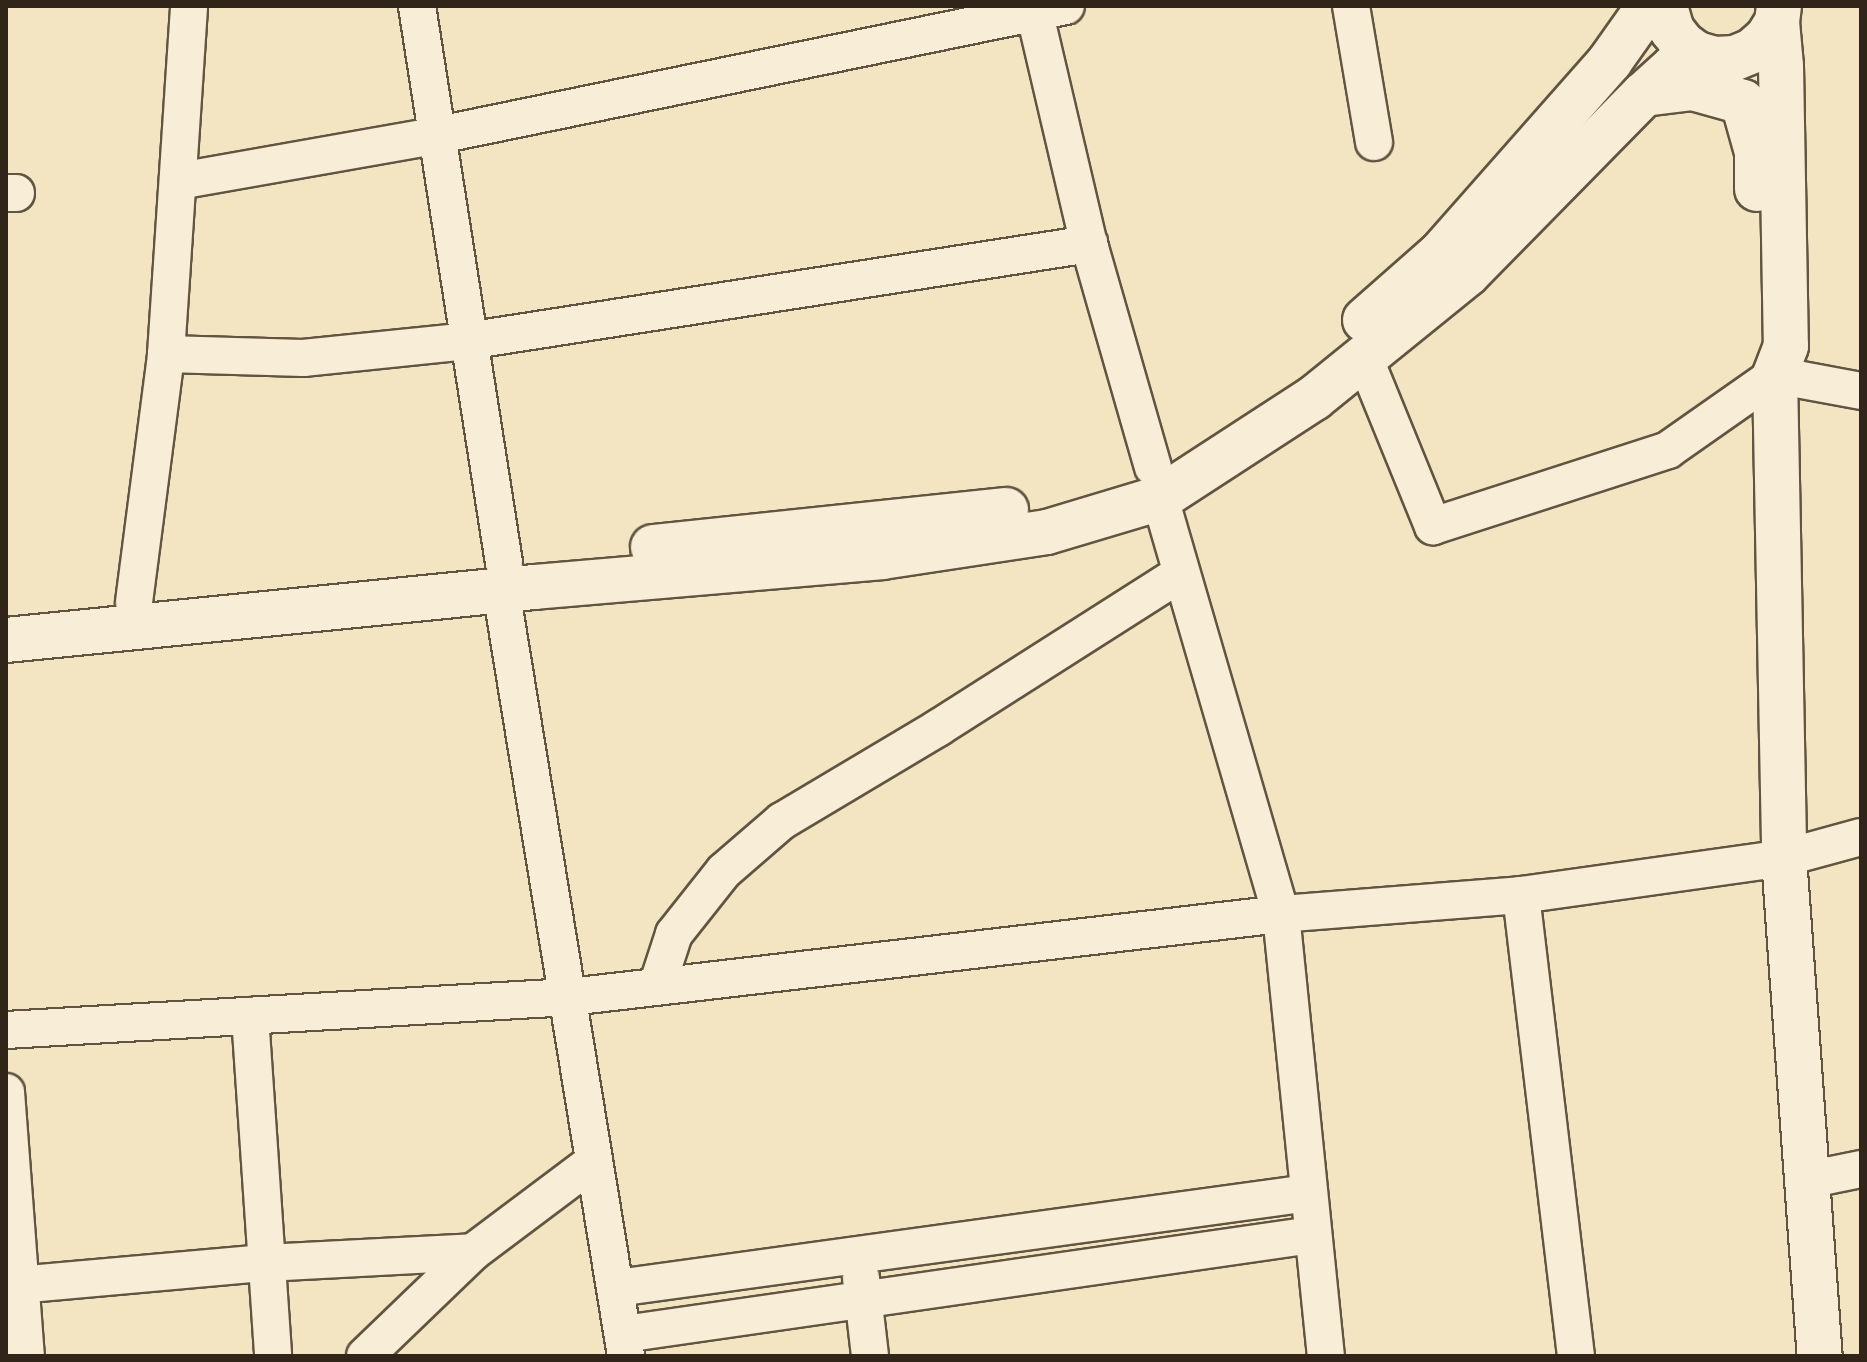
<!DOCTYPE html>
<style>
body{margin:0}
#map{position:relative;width:1867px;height:1362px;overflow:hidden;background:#f4e5c2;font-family:Alegreya,serif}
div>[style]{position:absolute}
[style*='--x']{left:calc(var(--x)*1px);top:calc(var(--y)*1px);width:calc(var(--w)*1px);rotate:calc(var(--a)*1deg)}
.roads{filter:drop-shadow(2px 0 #615542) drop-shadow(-2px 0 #615542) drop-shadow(0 2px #615542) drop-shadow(0 -2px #615542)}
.street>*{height:36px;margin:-18px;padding:0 18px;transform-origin:18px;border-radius:18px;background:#f8eed7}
.secondary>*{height:44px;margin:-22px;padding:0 22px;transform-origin:22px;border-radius:22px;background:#f8eed7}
span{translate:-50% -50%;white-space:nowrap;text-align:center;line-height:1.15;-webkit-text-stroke:7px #f8eed7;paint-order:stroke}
.frame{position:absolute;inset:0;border:8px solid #302518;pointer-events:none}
</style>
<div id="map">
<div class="roads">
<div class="street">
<i style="--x:417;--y:6;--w:564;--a:81.12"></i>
<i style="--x:1033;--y:6;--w:244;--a:76.8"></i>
<i style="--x:1089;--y:244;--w:232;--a:74"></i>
<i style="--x:1351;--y:6;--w:138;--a:80.4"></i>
<i style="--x:179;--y:181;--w:264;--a:-10"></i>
<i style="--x:439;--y:135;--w:640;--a:-11.63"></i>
<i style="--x:6;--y:193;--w:10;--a:0"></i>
<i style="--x:166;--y:354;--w:137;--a:1.7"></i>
<i style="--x:303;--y:358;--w:165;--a:-5.9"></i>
<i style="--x:467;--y:341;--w:630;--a:-8.86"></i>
<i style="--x:1364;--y:357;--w:183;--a:67.8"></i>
<i style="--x:1433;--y:526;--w:247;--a:-17.9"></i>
<i style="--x:1668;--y:450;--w:131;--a:-35"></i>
<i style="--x:1775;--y:375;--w:87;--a:10.5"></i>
<i style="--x:1160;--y:498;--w:433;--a:73.8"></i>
<i style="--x:1281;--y:914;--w:444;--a:84.2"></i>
<i style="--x:501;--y:590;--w:776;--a:80.73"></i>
<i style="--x:134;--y:602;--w:250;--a:-82.6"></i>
<i style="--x:166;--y:354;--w:349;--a:-86.2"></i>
<i style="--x:1521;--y:895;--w:464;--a:83.2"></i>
<i style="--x:657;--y:986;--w:55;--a:-71.9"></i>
<i style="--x:674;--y:934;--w:80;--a:-51.6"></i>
<i style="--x:724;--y:871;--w:77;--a:-40.8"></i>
<i style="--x:782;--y:821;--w:182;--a:-30.8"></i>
<i style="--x:938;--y:728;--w:288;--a:-32.5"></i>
<i style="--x:250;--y:1016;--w:341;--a:86.1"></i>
<i style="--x:6;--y:1030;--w:565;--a:-3.35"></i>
<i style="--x:570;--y:997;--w:716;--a:-6.66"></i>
<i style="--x:1281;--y:914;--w:241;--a:-4.5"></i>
<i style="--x:1521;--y:895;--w:266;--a:-8"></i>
<i style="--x:1784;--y:858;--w:80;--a:-15.3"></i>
<i style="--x:6;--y:1092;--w:265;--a:85.7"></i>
<i style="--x:1807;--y:1180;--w:55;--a:-11.5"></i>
<i style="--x:861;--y:1278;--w:79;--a:83.4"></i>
<i style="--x:6;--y:1286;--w:260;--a:-5.1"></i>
<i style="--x:265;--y:1263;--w:208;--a:-3"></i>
<i style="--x:617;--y:1288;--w:697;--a:-7.83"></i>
<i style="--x:624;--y:1334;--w:695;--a:-8.19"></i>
<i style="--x:365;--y:1356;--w:150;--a:-43.9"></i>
<i style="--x:473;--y:1252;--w:151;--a:-36.9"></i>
</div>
<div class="secondary">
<i style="--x:1665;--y:6;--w:25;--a:74"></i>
<i style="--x:1672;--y:30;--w:18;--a:52"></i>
<i style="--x:1683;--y:44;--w:17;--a:36"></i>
<i style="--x:1697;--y:54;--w:19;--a:16"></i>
<i style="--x:1715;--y:59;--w:20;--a:-3"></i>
<i style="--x:1735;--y:58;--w:18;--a:-22"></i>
<i style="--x:1752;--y:51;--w:20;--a:-41"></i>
<i style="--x:1767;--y:38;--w:19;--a:-58"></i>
<i style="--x:1777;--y:22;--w:16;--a:-83"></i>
<i style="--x:1777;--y:22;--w:44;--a:84.8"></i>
<i style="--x:1781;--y:66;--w:280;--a:89"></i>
<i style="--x:1786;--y:346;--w:31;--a:111"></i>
<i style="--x:1775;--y:375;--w:483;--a:88.9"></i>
<i style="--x:1784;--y:858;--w:499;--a:85.9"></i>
<i style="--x:1644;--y:94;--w:49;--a:-7"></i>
<i style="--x:1693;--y:88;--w:52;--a:15.6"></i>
<i style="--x:1743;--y:102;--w:52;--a:74.4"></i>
<i style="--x:1757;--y:152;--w:37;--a:90"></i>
<i style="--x:1365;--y:320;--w:101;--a:-41.4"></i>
<i style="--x:1441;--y:253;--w:256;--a:-48.6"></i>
<i style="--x:1610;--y:61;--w:67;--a:-54.7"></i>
<i style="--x:653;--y:547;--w:355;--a:-6"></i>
<i style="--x:6;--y:640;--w:531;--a:-5.73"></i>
<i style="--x:534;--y:587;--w:349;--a:-4.9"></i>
<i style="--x:882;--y:557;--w:167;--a:-8.6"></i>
<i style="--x:1047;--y:532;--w:118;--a:-16.7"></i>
<i style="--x:1160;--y:498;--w:184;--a:-33"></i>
<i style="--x:1314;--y:398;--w:197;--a:-39"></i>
<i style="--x:1467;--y:274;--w:252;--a:-45.5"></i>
<i style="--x:1644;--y:94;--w:42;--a:-42.1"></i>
<i style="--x:1675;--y:66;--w:25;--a:-29"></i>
</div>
</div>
<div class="frame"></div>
</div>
